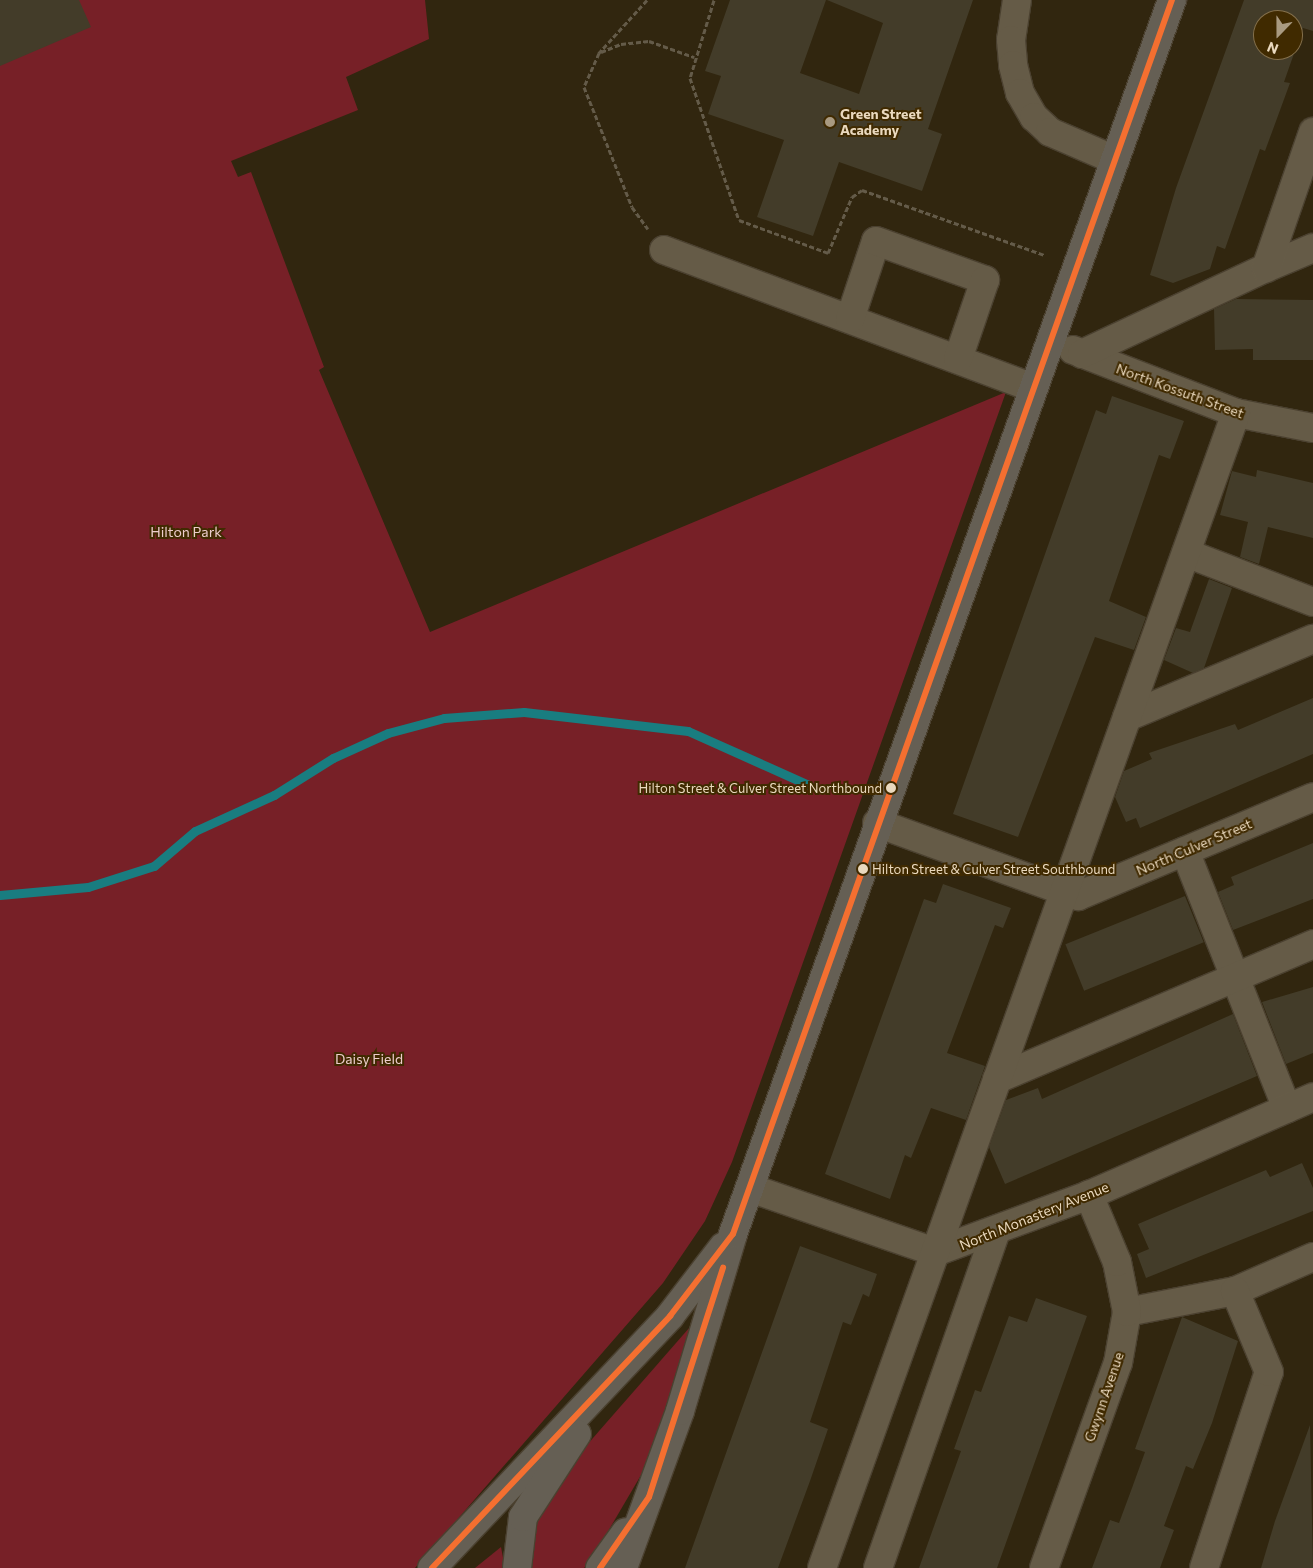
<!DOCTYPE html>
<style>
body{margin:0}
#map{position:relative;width:1313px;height:1568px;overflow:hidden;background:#31260f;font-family:Commissioner,sans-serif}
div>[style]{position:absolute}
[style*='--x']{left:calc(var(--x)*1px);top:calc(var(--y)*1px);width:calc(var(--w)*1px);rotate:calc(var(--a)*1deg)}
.green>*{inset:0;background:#772027}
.stream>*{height:9px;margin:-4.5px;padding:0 4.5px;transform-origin:4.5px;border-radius:4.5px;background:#197d80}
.building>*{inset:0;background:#433c29;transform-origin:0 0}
.path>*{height:3px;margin-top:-1.5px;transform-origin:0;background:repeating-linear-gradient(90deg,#645b49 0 5px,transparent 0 7.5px)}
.roads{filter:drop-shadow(1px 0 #4b4130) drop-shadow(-1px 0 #4b4130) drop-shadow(0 1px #4b4130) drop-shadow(0 -1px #4b4130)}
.minor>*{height:28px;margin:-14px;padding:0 14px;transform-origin:14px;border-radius:14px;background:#655b47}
.major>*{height:28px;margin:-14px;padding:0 14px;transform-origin:14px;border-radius:14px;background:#655f54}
.bus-1>*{height:6px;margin:-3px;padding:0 3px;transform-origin:3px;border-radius:3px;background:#f46f30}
.dots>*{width:14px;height:14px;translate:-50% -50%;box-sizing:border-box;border:2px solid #402a00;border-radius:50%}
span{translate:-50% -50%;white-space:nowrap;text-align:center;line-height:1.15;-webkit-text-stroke:4px #402a00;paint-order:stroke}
.bus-label{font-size:13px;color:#ead9be}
.right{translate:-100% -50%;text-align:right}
.left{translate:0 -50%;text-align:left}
.poi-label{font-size:14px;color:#ead9be;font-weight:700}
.street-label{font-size:14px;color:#ead9be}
.park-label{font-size:14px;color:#edcdcc}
.north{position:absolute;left:1253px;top:10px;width:50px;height:50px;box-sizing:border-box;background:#402a00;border:1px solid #84704c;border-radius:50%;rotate:202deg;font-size:14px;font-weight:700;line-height:20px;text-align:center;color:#ead9be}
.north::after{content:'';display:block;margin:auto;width:18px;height:22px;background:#a99a81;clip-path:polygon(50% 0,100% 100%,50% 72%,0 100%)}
</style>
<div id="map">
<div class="green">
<i style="clip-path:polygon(0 0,425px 0,429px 39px,346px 77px,358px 110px,231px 161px,238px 177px,251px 172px,324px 367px,319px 370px,430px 632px,1006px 392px,732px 1162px,705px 1221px,663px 1283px,415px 1568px,0 1568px)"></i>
<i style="clip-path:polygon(690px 1327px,696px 1330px,644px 1470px,590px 1562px,584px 1568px,529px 1568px,536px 1516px,565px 1470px)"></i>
<i style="clip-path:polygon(501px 1547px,505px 1568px,475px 1568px)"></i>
</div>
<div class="stream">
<i style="--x:0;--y:895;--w:88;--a:-5.2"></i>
<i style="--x:88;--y:887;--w:69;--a:-17.7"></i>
<i style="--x:154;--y:866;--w:54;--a:-40.5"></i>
<i style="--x:195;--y:831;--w:87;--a:-24.5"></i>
<i style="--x:274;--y:795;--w:70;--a:-32.1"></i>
<i style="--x:333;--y:758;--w:60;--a:-24.4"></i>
<i style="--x:388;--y:733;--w:58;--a:-15"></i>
<i style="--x:444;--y:718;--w:80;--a:-4.3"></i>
<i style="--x:524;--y:712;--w:165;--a:6.6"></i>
<i style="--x:688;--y:731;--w:133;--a:24.1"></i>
</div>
<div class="building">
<i style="clip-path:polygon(0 0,79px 0,91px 27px,0 66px)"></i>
<i style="clip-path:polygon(730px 0,826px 0,800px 73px,859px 94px,883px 23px,827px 0,973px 0,928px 129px,942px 134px,922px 191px,839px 162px,813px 236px,757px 217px,784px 140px,708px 114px,721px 76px,705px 71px)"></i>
<i style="clip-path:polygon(evenodd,1244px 0,1313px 0,1313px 31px,1303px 28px,1284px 82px,1290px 83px,1265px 151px,1260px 149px,1225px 249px,1217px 246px,1210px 269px,1173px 283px,1150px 275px,1176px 188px,1244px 0,1263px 20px,1293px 20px,1293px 50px,1263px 50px,1263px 20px)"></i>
<i style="clip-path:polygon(1236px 299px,1313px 300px,1313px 360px,1253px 360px,1253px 349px,1215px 350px,1214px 309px)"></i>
<i style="clip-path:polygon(1112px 396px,1184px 421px,1170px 459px,1159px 455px,1109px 601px,1146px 617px,1134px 650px,1095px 637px,1018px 837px,953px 814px,1096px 410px,1106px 414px)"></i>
<i style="clip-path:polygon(1257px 470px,1313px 483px,1313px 538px,1268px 527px,1259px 564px,1240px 557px,1248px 522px,1220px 515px,1232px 471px,1256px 477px)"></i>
<i style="clip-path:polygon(1209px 579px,1232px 588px,1204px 668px,1193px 673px,1164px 660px,1176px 628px,1190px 632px)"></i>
<i style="clip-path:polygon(1313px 698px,1313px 754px,1140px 828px,1136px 818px,1126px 822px,1115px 797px,1124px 771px,1152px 759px,1149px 753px,1235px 724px,1238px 730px)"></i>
<i style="clip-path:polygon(1313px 843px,1313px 899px,1233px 930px,1218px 892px,1234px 885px,1231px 877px)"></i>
<i style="clip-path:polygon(943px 884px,1011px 908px,1003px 928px,995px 925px,947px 1053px,985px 1066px,966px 1120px,931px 1108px,911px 1158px,905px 1155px,890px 1199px,825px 1174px,924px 899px,936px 903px)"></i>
<i style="left:1185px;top:896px;width:50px;height:129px;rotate:68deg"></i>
<i style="clip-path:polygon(1313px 987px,1313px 1053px,1286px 1064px,1262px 1002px)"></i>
<i style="clip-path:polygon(1233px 1014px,1257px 1076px,1005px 1184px,989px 1147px,1006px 1100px,1038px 1088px,1042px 1099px)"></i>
<i style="clip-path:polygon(1302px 1163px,1313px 1188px,1313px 1211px,1146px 1278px,1137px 1254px,1149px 1249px,1138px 1224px,1266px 1170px,1270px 1177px)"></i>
<i style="clip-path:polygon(800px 1246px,877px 1274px,869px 1297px,863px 1294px,851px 1325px,843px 1322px,810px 1422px,828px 1429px,810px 1481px,778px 1568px,685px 1568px)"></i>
<i style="clip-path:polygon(1036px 1298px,1087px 1316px,997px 1568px,919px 1568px,961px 1451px,954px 1449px,975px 1390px,981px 1392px,1009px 1316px,1027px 1322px)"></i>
<i style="clip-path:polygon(1182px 1317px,1238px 1341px,1212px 1423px,1193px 1469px,1186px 1466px,1164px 1526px,1174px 1530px,1160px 1568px,1092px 1568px,1110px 1520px,1119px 1523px,1132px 1488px,1145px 1452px,1135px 1449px)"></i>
<i style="clip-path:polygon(1310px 1425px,1313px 1568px,1261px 1568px,1275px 1521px)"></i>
</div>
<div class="path">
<i style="--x:647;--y:0;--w:72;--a:132.2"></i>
<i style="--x:599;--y:53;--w:37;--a:114"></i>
<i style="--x:584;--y:87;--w:129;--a:68.2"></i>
<i style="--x:632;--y:207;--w:27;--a:54"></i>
<i style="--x:714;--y:0;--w:82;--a:107.1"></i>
<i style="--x:690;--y:78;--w:150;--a:71"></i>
<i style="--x:739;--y:220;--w:95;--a:20.3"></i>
<i style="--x:828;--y:253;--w:61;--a:-66.8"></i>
<i style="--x:852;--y:197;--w:12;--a:-35"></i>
<i style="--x:862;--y:190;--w:194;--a:19.6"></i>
<i style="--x:601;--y:52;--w:22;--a:-22"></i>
<i style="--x:621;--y:44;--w:28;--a:-6"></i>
<i style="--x:649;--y:41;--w:48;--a:19.6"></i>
</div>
<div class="roads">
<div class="minor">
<i style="--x:1017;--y:0;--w:40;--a:98.5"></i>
<i style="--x:1011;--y:40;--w:25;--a:85"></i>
<i style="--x:1013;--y:65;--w:29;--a:76"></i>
<i style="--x:1020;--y:93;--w:28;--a:60"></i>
<i style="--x:1034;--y:117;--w:22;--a:43"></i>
<i style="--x:1050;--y:132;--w:71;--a:23.3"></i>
<i style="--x:664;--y:250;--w:394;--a:20.5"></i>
<i style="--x:1266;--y:268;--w:51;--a:-23.1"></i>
<i style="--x:850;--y:319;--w:82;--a:-71.6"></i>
<i style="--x:876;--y:241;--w:116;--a:19.7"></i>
<i style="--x:985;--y:280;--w:83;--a:108.9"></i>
<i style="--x:1073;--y:350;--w:175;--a:21.1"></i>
<i style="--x:1236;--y:413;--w:78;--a:11"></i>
<i style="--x:1082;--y:354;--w:203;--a:-25.1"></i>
<i style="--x:1266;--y:268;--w:144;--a:-70.9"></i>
<i style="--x:1186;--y:553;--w:136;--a:21.1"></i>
<i style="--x:1127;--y:717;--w:202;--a:-22.8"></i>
<i style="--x:877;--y:823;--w:214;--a:20"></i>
<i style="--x:1078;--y:896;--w:255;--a:-22.8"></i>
<i style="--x:1185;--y:851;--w:277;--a:68.4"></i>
<i style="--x:997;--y:1079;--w:344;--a:-23.1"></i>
<i style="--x:750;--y:1188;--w:196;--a:19.1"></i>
<i style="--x:935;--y:1252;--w:164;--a:-20.3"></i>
<i style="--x:1089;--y:1195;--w:244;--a:-23.6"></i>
<i style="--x:1127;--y:1312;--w:110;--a:-11"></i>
<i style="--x:1235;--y:1291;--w:85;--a:-23.6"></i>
<i style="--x:822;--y:1568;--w:1227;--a:-70.28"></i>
<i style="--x:878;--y:1568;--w:355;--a:-70.7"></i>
<i style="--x:1044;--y:1568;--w:218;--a:-70.2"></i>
<i style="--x:1118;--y:1363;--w:52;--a:-80"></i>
<i style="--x:1127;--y:1312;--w:51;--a:-101.3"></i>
<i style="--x:1117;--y:1262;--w:73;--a:-112.7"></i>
<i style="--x:1204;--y:1568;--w:206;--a:-71.7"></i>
<i style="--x:1269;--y:1372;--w:88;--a:-112.8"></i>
</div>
<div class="major">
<i style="--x:432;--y:1568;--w:347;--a:-46.6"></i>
<i style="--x:670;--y:1316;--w:87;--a:-52.5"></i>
<i style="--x:517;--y:1568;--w:51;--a:-83.3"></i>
<i style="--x:523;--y:1517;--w:99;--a:-57"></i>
<i style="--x:600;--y:1568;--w:44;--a:-54.2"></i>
<i style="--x:623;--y:1568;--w:167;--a:-70"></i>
<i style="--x:680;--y:1411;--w:185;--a:-73.3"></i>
<i style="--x:733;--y:1234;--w:1310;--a:-70.42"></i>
</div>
</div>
<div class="bus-1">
<i style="--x:432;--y:1568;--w:347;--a:-46.6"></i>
<i style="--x:670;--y:1316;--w:103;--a:-52.5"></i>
<i style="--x:733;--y:1234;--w:1310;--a:-70.42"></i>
<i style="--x:600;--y:1568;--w:86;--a:-55.4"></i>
<i style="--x:649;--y:1497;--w:241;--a:-72.1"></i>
</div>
<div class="dots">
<i style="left:830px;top:122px;background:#a99a81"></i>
<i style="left:891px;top:788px;background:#ead9be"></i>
<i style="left:863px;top:869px;background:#ead9be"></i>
</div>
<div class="bus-label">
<span class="right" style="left:882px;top:788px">Hilton Street &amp; Culver Street Northbound</span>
<span class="left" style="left:872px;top:869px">Hilton Street &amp; Culver Street Southbound</span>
</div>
<div class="poi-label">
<span class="left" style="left:840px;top:122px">Green Street<br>Academy</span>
</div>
<div class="street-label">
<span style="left:1180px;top:391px;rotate:20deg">North Kossuth Street</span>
<span style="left:1194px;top:847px;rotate:-23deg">North Culver Street</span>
<span style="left:1034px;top:1216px;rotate:-22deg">North Monastery Avenue</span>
<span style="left:1104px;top:1397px;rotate:-71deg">Gwynn Avenue</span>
</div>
<div class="park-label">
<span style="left:186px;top:532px">Hilton Park</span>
<span style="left:369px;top:1059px">Daisy Field</span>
</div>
<div class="north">N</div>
</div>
